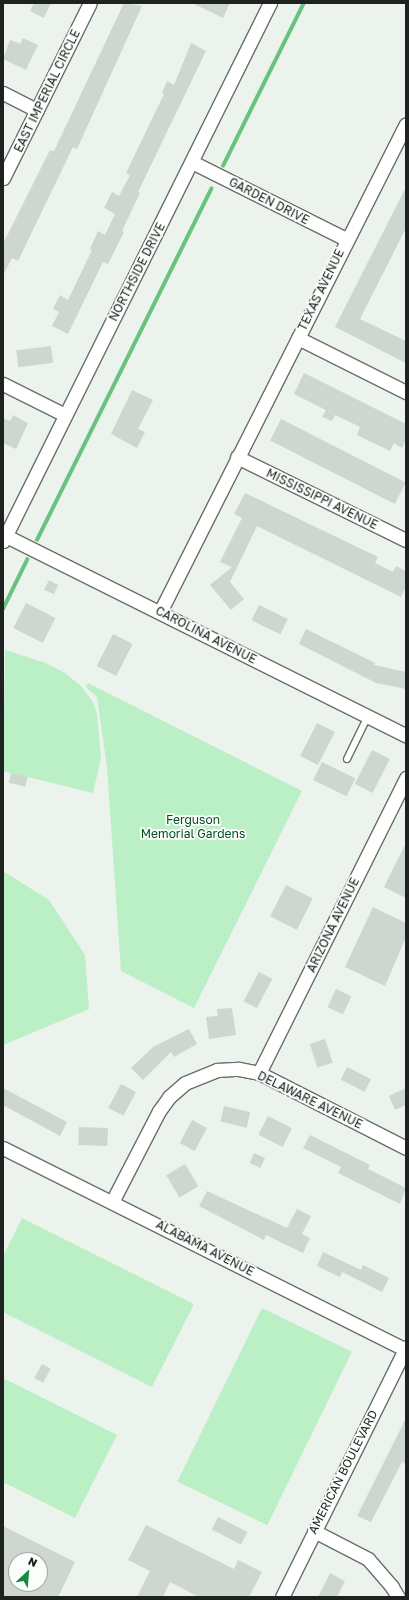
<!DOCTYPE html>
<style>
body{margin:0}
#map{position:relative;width:409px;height:1600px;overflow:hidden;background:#ebf3ec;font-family:"Golos Text",sans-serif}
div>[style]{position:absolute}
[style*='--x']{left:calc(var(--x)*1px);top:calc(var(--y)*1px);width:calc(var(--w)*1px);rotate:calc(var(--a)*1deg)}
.green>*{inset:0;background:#bbefc5;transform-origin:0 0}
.stream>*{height:3.5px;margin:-1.75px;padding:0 1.75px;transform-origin:1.75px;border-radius:1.75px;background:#6ac280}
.building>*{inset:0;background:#ced6d0;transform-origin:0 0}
.roads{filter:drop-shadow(1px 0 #686f69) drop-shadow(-1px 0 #686f69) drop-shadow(0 1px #686f69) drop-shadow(0 -1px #686f69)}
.service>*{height:6px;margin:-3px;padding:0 3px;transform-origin:3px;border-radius:3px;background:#fff}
.minor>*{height:13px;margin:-6.5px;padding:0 6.5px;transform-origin:6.5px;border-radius:6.5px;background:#fff}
span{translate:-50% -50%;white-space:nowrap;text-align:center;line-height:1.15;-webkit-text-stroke:3.5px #fbfffc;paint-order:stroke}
.street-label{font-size:12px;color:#1f2220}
.park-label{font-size:12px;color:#074b21}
.frame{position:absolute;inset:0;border:4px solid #1f2220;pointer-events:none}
.north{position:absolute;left:8px;top:1552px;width:40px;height:40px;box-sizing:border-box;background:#fbfffc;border:1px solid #a3a7a4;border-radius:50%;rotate:26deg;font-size:11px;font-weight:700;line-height:16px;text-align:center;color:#1f2220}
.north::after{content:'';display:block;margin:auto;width:14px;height:18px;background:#178a43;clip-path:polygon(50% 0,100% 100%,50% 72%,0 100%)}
</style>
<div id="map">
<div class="green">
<i style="clip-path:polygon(5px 650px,46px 663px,65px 673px,81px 686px,93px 702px,97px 714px,101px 758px,93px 793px,3px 771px)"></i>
<i style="clip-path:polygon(88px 683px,302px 791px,194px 1008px,121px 971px,107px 767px,97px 697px,86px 687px)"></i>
<i style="clip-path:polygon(3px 871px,49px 900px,85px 955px,89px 1009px,3px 1045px)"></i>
<i style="clip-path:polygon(22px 1218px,194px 1304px,152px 1387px,3px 1312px,3px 1256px)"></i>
<i style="left:262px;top:1308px;width:100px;height:193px;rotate:26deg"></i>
<i style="clip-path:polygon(3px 1378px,117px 1435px,75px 1518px,3px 1482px)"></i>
</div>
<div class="stream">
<i style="--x:223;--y:166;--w:182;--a:-63.6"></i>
<i style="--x:37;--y:540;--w:392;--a:-63.6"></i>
<i style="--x:3;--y:609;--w:55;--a:-63.9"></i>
</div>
<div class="building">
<i style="clip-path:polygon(34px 3px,51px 3px,44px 18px,30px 11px)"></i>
<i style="clip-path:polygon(124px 3px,142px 6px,77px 149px,73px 147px,18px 261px,12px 258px,3px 276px,3px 244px,50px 150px,54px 151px)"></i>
<i style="clip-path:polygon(192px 3px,230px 3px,223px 18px)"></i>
<i style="clip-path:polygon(23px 38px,38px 45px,26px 70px,3px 59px,10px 40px,20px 44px)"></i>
<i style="clip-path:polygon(191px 43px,206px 51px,138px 192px,140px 193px,122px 231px,124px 232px,108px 264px,103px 262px,68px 334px,52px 326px,59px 312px,53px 309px,60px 295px,68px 300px,92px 250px,90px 249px,98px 231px,105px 235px,115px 214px,104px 208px,112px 192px,119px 196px,130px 175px,126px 173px,164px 94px,162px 93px,167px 81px,174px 85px)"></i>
<i style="clip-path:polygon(406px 187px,406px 228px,360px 319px,406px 341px,406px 363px,335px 327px)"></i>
<i style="left:51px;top:346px;width:17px;height:35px;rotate:83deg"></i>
<i style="clip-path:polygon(304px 373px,406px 424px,406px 439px,402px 448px,394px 443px,390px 451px,357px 435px,360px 427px,352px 423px,335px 415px,332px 421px,322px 417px,326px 410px,294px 394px)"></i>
<i style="clip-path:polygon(132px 390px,153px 400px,138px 429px,145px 432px,137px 448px,111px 434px)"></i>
<i style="clip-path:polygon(13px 415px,28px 423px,16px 449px,3px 443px,3px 418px,10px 421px)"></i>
<i style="left:281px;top:419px;width:140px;height:24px;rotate:27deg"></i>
<i style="clip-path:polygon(245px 493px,378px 557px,375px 563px,393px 572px,396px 566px,406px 571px,406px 586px,401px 597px,257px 526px,230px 582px,244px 599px,231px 610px,210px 585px,232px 567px,220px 562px,242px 518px,234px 514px)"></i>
<i style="clip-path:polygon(49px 580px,58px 585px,54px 594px,44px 590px)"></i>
<i style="left:26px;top:603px;width:33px;height:28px;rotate:27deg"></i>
<i style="left:259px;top:605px;width:32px;height:17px;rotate:26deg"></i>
<i style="clip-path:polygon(306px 629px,375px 663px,374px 665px,406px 672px,406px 689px,376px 683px,299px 644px)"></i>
<i style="left:113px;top:634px;width:22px;height:36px;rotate:27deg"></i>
<i style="left:317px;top:723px;width:20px;height:37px;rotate:27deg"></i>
<i style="left:372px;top:750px;width:20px;height:38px;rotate:27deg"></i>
<i style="left:322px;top:762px;width:37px;height:20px;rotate:26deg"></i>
<i style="left:11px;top:773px;width:17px;height:10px;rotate:13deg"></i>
<i style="clip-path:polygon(406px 843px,406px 898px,384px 887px)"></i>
<i style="left:286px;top:885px;width:30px;height:35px;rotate:27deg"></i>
<i style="clip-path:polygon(373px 907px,406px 923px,406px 937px,385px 986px,345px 967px)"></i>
<i style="left:259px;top:972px;width:15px;height:33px;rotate:28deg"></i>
<i style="left:336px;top:989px;width:17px;height:20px;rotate:25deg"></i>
<i style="clip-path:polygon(232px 1008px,236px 1035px,209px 1039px,206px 1017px,218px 1016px,217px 1009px)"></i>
<i style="clip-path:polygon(189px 1029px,197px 1044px,174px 1057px,171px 1052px,143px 1080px,131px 1068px,153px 1047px)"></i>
<i style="left:325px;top:1039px;width:25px;height:16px;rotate:72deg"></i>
<i style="left:347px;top:1067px;width:27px;height:14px;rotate:27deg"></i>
<i style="left:121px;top:1084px;width:17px;height:27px;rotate:28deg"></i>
<i style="clip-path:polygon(3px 1088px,67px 1122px,60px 1136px,3px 1105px)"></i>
<i style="clip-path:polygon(406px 1088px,406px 1105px,395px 1110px,389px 1096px)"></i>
<i style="left:224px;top:1106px;width:27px;height:16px;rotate:13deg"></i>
<i style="left:268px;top:1116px;width:27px;height:21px;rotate:27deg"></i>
<i style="left:192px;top:1120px;width:17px;height:26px;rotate:28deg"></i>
<i style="left:79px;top:1127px;width:29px;height:18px;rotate:2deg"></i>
<i style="clip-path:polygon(310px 1135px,370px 1165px,368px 1169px,406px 1188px,400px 1204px,338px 1173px,341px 1167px,303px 1148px)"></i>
<i style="left:254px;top:1153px;width:12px;height:11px;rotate:24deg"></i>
<i style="left:185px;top:1164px;width:26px;height:22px;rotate:59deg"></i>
<i style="clip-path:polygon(207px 1191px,287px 1228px,297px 1209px,311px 1216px,302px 1234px,310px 1238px,303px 1253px,266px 1235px,264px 1240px,199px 1206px)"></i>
<i style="clip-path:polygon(323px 1252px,361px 1270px,363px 1265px,389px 1278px,382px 1292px,342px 1272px,340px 1277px,317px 1266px)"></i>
<i style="left:42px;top:1364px;width:10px;height:16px;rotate:29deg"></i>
<i style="clip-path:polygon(406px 1418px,406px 1464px,402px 1462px,371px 1522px,357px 1516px)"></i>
<i style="left:218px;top:1517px;width:33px;height:14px;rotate:27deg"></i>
<i style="clip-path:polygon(146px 1525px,234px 1569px,238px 1560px,262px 1572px,249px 1597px,199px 1597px,170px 1582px,163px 1597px,137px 1597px,150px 1571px,128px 1560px)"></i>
<i style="clip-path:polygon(evenodd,3px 1526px,75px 1562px,58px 1597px,3px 1597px,3px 1526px,16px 1560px,40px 1560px,40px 1584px,16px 1584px,16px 1560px)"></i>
<i style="clip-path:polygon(330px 1573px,345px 1581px,337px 1597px,318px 1597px)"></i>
</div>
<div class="roads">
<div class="service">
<i style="--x:347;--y:759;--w:48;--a:-64"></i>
</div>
<div class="minor">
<i style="--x:3;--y:93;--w:38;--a:27"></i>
<i style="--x:192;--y:162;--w:172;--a:26.6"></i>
<i style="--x:3;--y:178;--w:195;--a:-63.6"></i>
<i style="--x:298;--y:338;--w:121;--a:26.6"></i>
<i style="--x:3;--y:384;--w:69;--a:26.6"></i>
<i style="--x:237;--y:457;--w:188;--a:26.2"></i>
<i style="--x:6;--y:536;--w:447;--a:26.5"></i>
<i style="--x:3;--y:541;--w:601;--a:-63.61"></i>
<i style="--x:160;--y:612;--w:546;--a:-63.25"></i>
<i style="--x:259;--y:1073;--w:330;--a:-63.5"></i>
<i style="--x:3;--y:1148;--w:451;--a:26.6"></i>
<i style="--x:112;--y:1202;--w:102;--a:-62.7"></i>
<i style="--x:159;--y:1111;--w:17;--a:-54"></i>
<i style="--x:169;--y:1097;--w:21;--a:-41"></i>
<i style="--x:185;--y:1083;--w:35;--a:-22"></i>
<i style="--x:217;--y:1070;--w:22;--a:-3"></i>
<i style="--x:239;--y:1069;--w:20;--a:11"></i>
<i style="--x:259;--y:1073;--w:165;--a:27"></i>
<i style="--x:314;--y:1531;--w:61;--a:27.4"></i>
<i style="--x:368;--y:1559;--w:37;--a:49"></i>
<i style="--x:392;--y:1587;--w:12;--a:59"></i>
<i style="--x:282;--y:1597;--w:279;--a:-63.6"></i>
</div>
</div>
<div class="street-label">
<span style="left:47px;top:91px;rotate:-64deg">EAST IMPERIAL CIRCLE</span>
<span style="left:269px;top:201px;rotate:27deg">GARDEN DRIVE</span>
<span style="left:137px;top:272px;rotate:-63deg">NORTHSIDE DRIVE</span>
<span style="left:321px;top:290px;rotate:-64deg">TEXAS AVENUE</span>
<span style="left:322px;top:499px;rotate:26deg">MISSISSIPPI AVENUE</span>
<span style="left:206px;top:635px;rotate:27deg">CAROLINA AVENUE</span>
<span style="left:333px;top:925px;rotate:-64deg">ARIZONA AVENUE</span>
<span style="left:310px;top:1100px;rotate:26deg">DELAWARE AVENUE</span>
<span style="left:205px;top:1248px;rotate:27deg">ALABAMA AVENUE</span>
<span style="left:343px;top:1472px;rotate:-63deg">AMERICAN BOULEVARD</span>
</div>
<div class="park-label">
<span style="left:193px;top:827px">Ferguson<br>Memorial Gardens</span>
</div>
<div class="frame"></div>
<div class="north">N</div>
</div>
